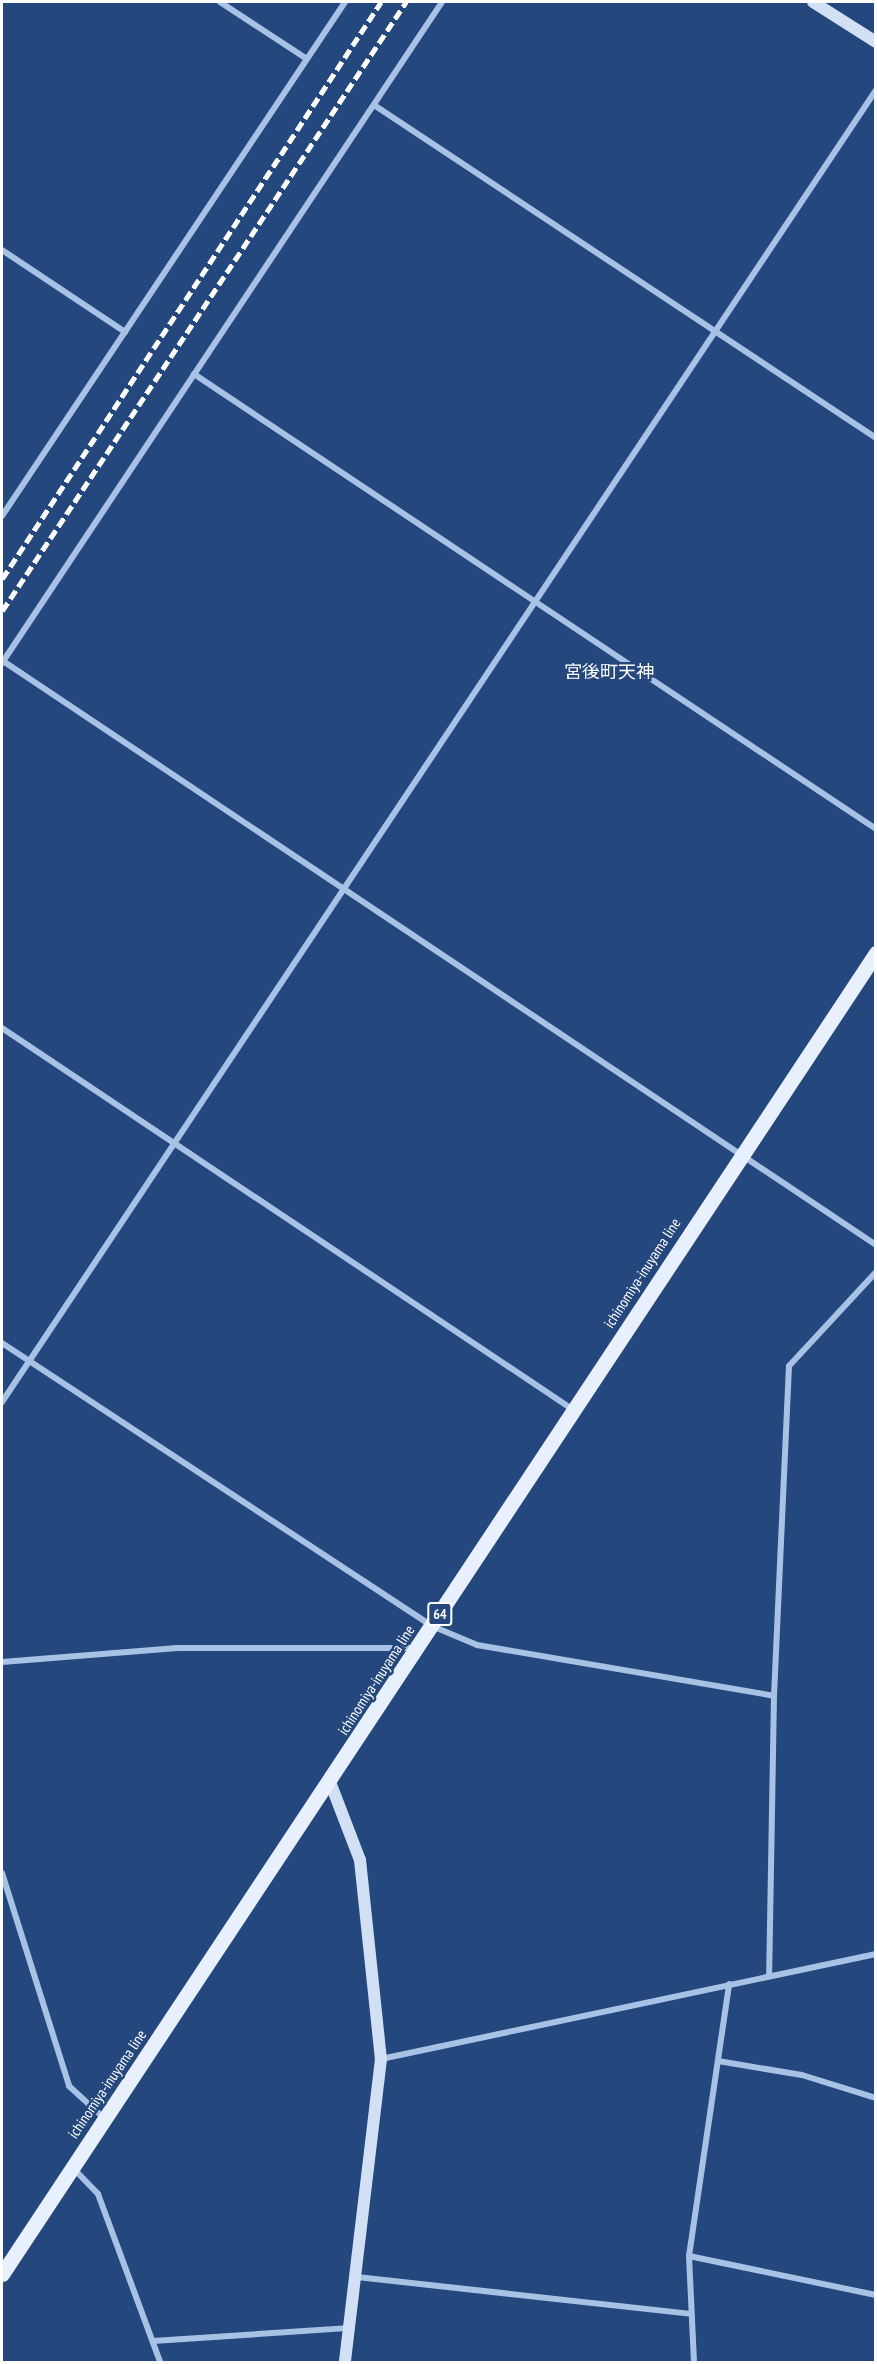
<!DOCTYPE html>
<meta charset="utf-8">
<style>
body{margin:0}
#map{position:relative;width:877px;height:2364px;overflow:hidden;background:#24487d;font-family:"PT Sans Narrow","Noto Sans JP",sans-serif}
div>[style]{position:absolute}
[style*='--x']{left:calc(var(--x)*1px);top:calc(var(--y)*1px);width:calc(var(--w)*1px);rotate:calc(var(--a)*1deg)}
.street>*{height:6px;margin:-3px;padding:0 3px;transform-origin:3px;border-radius:3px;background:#a8c2e6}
.secondary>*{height:12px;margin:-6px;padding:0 6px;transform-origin:6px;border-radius:6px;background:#d2e0f5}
.primary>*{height:15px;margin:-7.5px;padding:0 7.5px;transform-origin:7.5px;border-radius:7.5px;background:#e9f0fd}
.rail>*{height:4.5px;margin-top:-2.25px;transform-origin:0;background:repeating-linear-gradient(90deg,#fff 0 10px,transparent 0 14.5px)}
span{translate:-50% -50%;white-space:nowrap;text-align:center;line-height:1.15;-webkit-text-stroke:5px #24487d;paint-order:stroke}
.shield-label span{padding:2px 4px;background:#24487d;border:2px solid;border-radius:4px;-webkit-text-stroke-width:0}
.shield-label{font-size:14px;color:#fff;font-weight:700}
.street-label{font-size:15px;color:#fff}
.quarter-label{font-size:18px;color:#fff}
.frame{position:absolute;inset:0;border:3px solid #fff;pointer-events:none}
</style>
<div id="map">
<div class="street">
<i style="--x:220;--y:2;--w:104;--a:33.2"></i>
<i style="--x:374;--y:105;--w:602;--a:33.56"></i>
<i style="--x:2;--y:250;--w:148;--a:33.7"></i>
<i style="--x:194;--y:374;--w:820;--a:33.71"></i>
<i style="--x:2;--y:516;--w:618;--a:-56.28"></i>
<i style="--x:3;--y:661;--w:1050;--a:33.78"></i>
<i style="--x:2;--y:663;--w:794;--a:-56.35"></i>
<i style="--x:2;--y:1028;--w:686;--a:33.76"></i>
<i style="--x:2;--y:1343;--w:515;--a:33.35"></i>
<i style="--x:432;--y:1626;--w:49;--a:22.9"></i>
<i style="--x:477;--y:1645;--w:301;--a:9.7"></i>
<i style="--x:774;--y:1696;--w:280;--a:91"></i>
<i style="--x:2;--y:1402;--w:1576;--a:-56.33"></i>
<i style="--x:2;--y:1662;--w:176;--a:-4.6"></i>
<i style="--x:177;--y:1648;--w:237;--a:0"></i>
<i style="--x:774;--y:1696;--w:330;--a:-87.4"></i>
<i style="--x:789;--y:1366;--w:128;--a:-47.2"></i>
<i style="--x:2;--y:1873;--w:223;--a:72.5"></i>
<i style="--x:69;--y:2086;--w:49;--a:42.5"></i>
<i style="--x:381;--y:2059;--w:506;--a:-11.98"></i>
<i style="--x:718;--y:2061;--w:85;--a:9.5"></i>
<i style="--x:802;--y:2075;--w:77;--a:17.3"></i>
<i style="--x:73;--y:2168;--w:36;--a:46"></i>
<i style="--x:98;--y:2194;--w:179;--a:69.7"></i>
<i style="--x:689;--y:2256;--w:191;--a:11.8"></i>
<i style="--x:357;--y:2277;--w:336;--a:6.3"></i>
<i style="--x:153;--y:2341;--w:198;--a:-3.8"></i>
<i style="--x:694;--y:2362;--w:106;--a:-92.7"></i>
<i style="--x:689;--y:2256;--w:275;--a:-81.6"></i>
</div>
<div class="secondary">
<i style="--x:813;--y:2;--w:75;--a:32.4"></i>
<i style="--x:330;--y:1782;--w:84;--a:69"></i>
<i style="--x:360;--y:1860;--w:200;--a:84"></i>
<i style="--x:381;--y:2059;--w:305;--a:96.8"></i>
</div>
<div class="primary">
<i style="--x:2;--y:2274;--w:1584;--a:-56.51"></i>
</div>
<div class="rail">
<i style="--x:2;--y:579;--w:690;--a:-56.7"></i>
<i style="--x:2;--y:611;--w:731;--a:-56.44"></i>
</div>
<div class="shield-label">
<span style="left:440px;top:1614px">64</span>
</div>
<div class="street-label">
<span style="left:642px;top:1273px;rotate:-57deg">ichinomiya-inuyama line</span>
<span style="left:376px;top:1680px;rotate:-57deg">ichinomiya-inuyama line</span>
<span style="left:107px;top:2084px;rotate:-56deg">ichinomiya-inuyama line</span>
</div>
<div class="quarter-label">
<span style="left:609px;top:672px">宮後町天神</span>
</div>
<div class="frame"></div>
</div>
